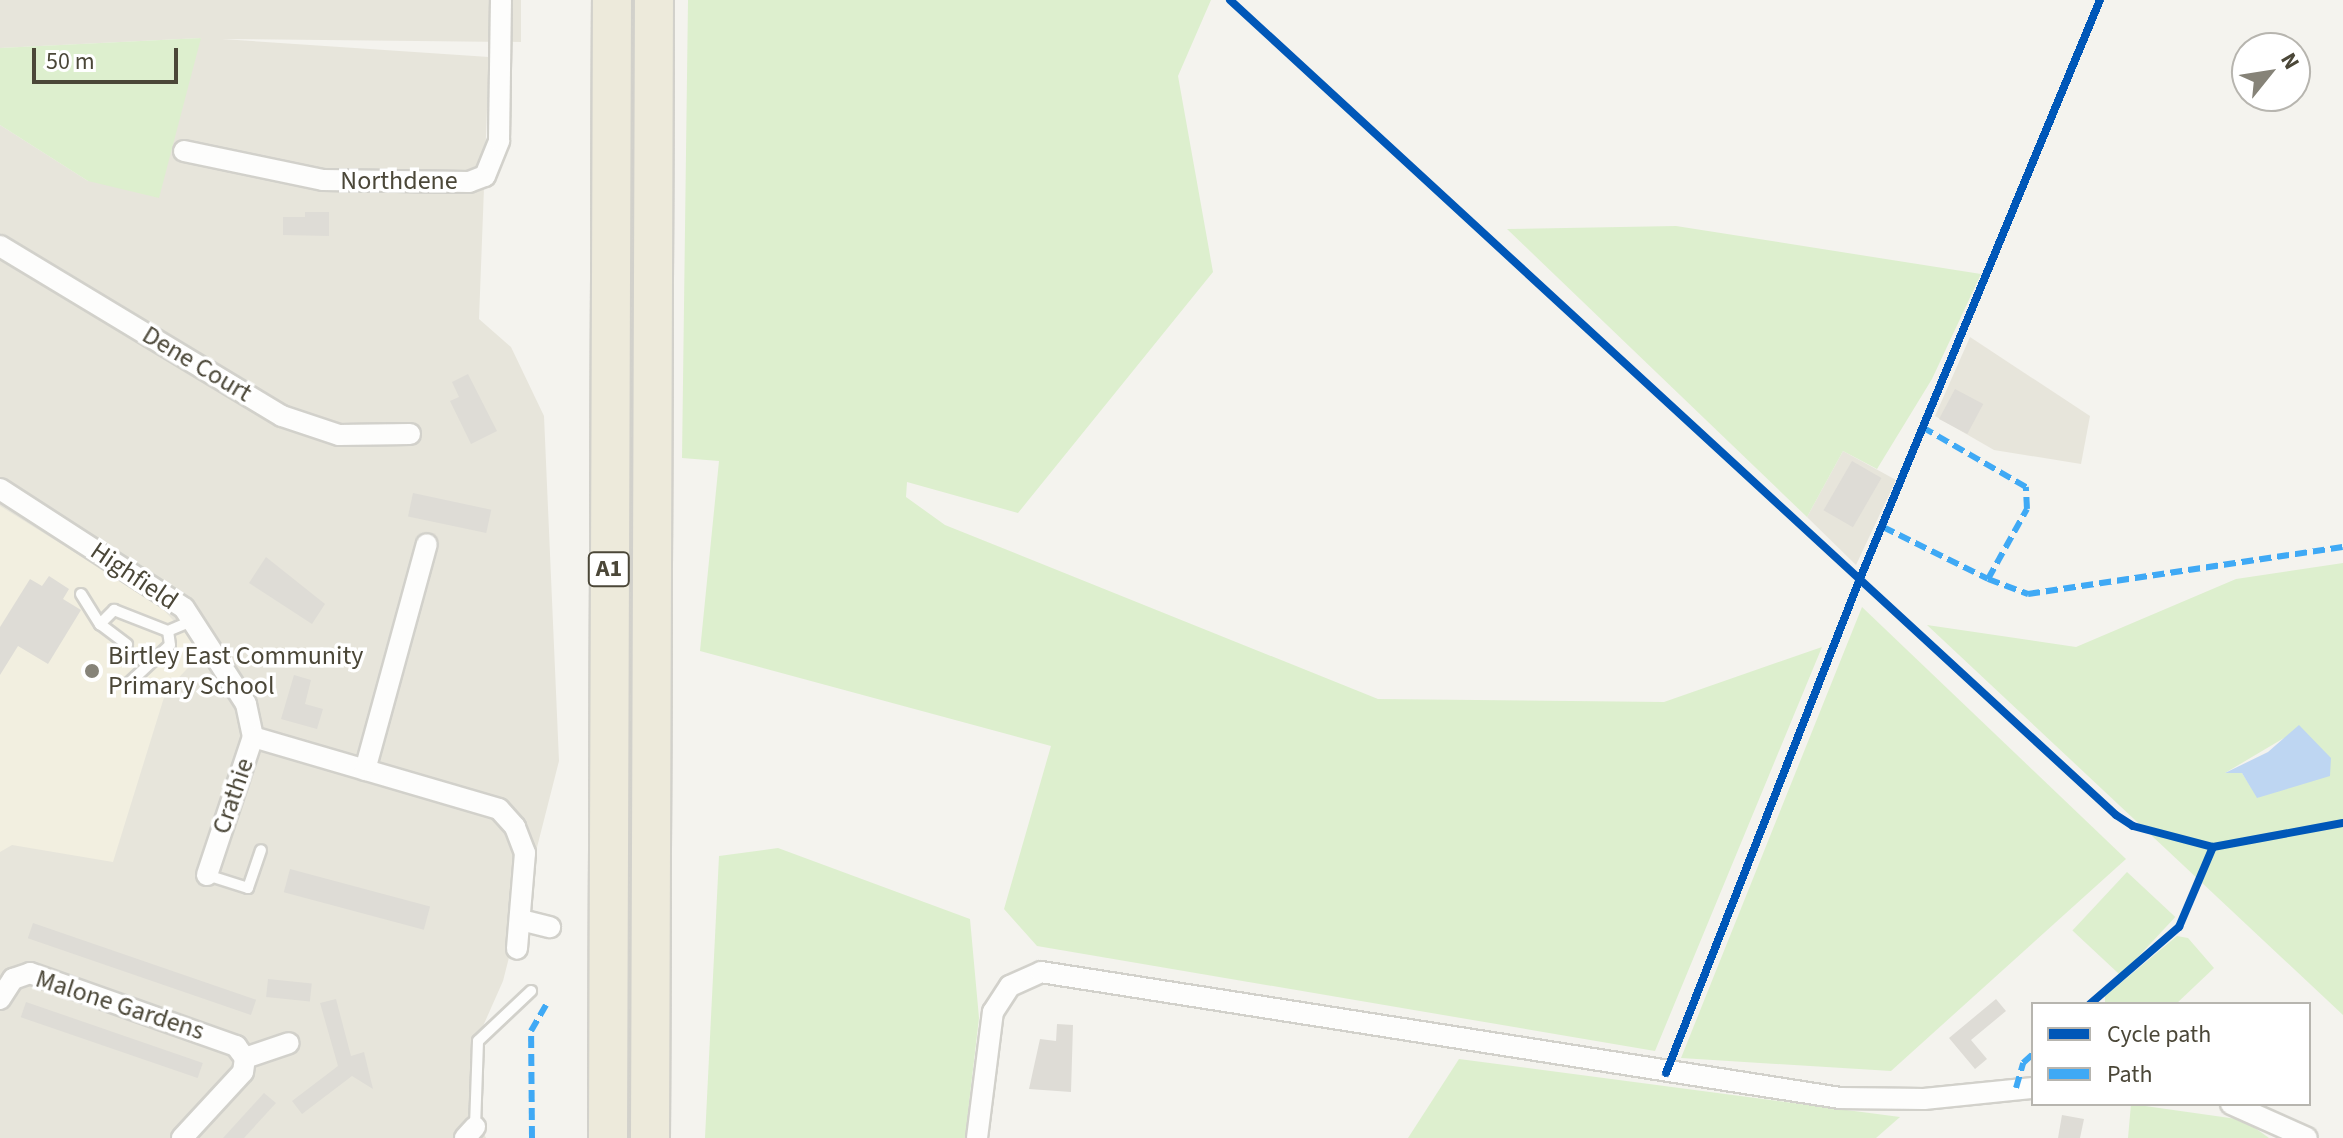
<!DOCTYPE html>
<style>
body{margin:0}
#map{position:relative;width:2343px;height:1138px;overflow:hidden;background:#f4f3ee;font-family:"Source Sans 3",sans-serif}
div>[style]{position:absolute}
[style*='--x']{left:calc(var(--x)*1px);top:calc(var(--y)*1px);width:calc(var(--w)*1px);rotate:calc(var(--a)*1deg)}
.residential>*{inset:0;background:#e7e5db}
.education>*{inset:0;background:#f2efe0}
.green>*{inset:0;background:#ddefce;transform-origin:0 0}
.water>*{inset:0;background:#bed6f2}
.building>*{inset:0;background:#dedcd6;transform-origin:0 0}
.roads{filter:drop-shadow(2px 0 #d2d1cb) drop-shadow(-2px 0 #d2d1cb) drop-shadow(0 2px #d2d1cb) drop-shadow(0 -2px #d2d1cb)}
.lane>*{height:10px;margin:-5px;padding:0 5px;transform-origin:5px;border-radius:5px;background:#fdfdfc}
.street>*{height:20px;margin:-10px;padding:0 10px;transform-origin:10px;border-radius:10px;background:#fdfdfc}
.highway>*{height:38px;margin:-19px;padding:0 19px;transform-origin:19px;border-radius:19px;background:#edeadb}
.quiet>*{height:6px;margin-top:-3px;transform-origin:0;background:repeating-linear-gradient(90deg,#3fa9f5 0 12px,transparent 0 18px)}
.cycleway>*{height:8px;margin:-4px;padding:0 4px;transform-origin:4px;border-radius:4px;background:#0057b8}
.dots>*{width:22px;height:22px;translate:-50% -50%;box-sizing:border-box;border:4px solid #fff;border-radius:50%}
span{translate:-50% -50%;white-space:nowrap;text-align:center;line-height:1.15;-webkit-text-stroke:7px #fff;paint-order:stroke}
.shield-label span{padding:2px 6px;background:#fff;border:2px solid;border-radius:6px;-webkit-text-stroke-width:0}
.shield-label{font-size:24px;color:#4b4738;font-weight:700}
.street-label{font-size:26px;color:#4b4738}
.poi-label{font-size:26px;color:#4b4738}
.left{translate:0 -50%;text-align:left}
.legend{position:absolute;left:2031px;top:1002px;width:280px;height:104px;box-sizing:border-box;background:#fff;border:2px solid #b7b5af;margin:0;padding:10px 14px;list-style:none;font-size:24px;color:#4b4738}
.legend li{display:flex;align-items:center;gap:16px;height:40px}
.legend b{width:40px;border:2px solid #b7b5af}
.north{position:absolute;left:2231px;top:32px;width:80px;height:80px;box-sizing:border-box;background:#fff;border:2px solid #b7b5af;border-radius:50%;rotate:60deg;font-size:22px;font-weight:700;line-height:32px;text-align:center;color:#4b4738}
.north::after{content:'';display:block;margin:auto;width:28px;height:36px;background:#868378;clip-path:polygon(50% 0,100% 100%,50% 72%,0 100%)}
.scale{position:absolute;left:32px;top:48px;width:146px;height:36px;box-sizing:border-box;border:4px solid #4b4738;border-top:0;padding-left:10px;font-size:24px;line-height:28px;white-space:nowrap;color:#4b4738;-webkit-text-stroke:6px #fff;paint-order:stroke}
</style>
<div id="map">
<div class="residential">
<i style="clip-path:polygon(0 0,521px 0,521px 42px,222px 39px,489px 57px,479px 319px,511px 347px,544px 416px,559px 761px,503px 981px,472px 1051px,472px 1110px,486px 1138px,0 1138px,0 125px,88px 181px,201px 38px,0 48px)"></i>
<i style="clip-path:polygon(1970px 337px,2090px 416px,2081px 464px,1994px 450px,1935px 416px)"></i>
<i style="clip-path:polygon(1843px 451px,1896px 480px,1856px 565px,1807px 517px)"></i>
</div>
<div class="education">
<i style="clip-path:polygon(0 506px,158px 604px,203px 652px,166px 691px,113px 862px,12px 845px,0 852px)"></i>
</div>
<div class="green">
<i style="clip-path:polygon(688px 0,1211px 0,1178px 76px,1213px 272px,1018px 513px,907px 482px,906px 497px,945px 525px,1378px 699px,1664px 702px,1822px 647px,1655px 1051px,1037px 946px,1004px 909px,1051px 746px,700px 651px,719px 461px,682px 458px)"></i>
<i style="clip-path:polygon(201px 38px,159px 198px,88px 181px,0 125px,0 48px)"></i>
<i style="clip-path:polygon(1676px 226px,1981px 274px,1932px 379px,1877px 469px,1843px 451px,1807px 517px,1507px 229px)"></i>
<i style="clip-path:polygon(evenodd,2343px 563px,2343px 1015px,1927px 625px,2076px 647px,2236px 579px,2343px 563px,2284px 738px,2258px 798px,2242px 773px,2225px 773px,2284px 738px)"></i>
<i style="clip-path:polygon(1862px 607px,2126px 859px,1891px 1071px,1681px 1058px)"></i>
<i style="clip-path:polygon(778px 848px,970px 919px,979px 1018px,965px 1138px,705px 1138px,719px 856px)"></i>
<i style="left:2127px;top:872px;width:66px;height:80px;rotate:43deg"></i>
<i style="clip-path:polygon(2177px 936px,2188px 938px,2214px 968px,2176px 1004px,2105px 1003px,2105px 996px)"></i>
<i style="clip-path:polygon(1459px 1059px,1900px 1117px,1876px 1138px,1408px 1138px)"></i>
<i style="clip-path:polygon(2131px 1104px,2244px 1120px,2269px 1138px,2128px 1138px)"></i>
</div>
<div class="water">
<i style="clip-path:polygon(2299px 725px,2331px 758px,2330px 776px,2257px 798px,2242px 773px,2225px 773px,2268px 752px)"></i>
</div>
<div class="building">
<i style="clip-path:polygon(305px 212px,329px 212px,329px 236px,283px 235px,283px 217px,305px 217px)"></i>
<i style="clip-path:polygon(468px 374px,497px 431px,471px 444px,450px 401px,459px 397px,452px 382px)"></i>
<i style="left:1955px;top:389px;width:32px;height:34px;rotate:28deg"></i>
<i style="left:1852px;top:461px;width:34px;height:57px;rotate:30deg"></i>
<i style="left:413px;top:493px;width:80px;height:24px;rotate:12deg"></i>
<i style="clip-path:polygon(266px 557px,325px 604px,312px 624px,249px 583px)"></i>
<i style="clip-path:polygon(49px 576px,69px 589px,63px 599px,81px 610px,48px 664px,18px 646px,0 675px,0 627px,30px 579px,42px 586px)"></i>
<i style="clip-path:polygon(294px 675px,311px 680px,305px 704px,323px 709px,317px 729px,281px 719px)"></i>
<i style="left:290px;top:869px;width:145px;height:24px;rotate:15deg"></i>
<i style="left:33px;top:923px;width:236px;height:16px;rotate:19deg"></i>
<i style="left:268px;top:979px;width:44px;height:18px;rotate:6deg"></i>
<i style="clip-path:polygon(336px 999px,351px 1056px,364px 1052px,373px 1089px,352px 1076px,302px 1114px,292px 1101px,338px 1066px,320px 1003px)"></i>
<i style="clip-path:polygon(1996px 999px,2006px 1011px,1971px 1040px,1987px 1059px,1975px 1069px,1949px 1038px)"></i>
<i style="left:26px;top:1002px;width:187px;height:16px;rotate:19deg"></i>
<i style="clip-path:polygon(1057px 1024px,1073px 1025px,1071px 1092px,1029px 1089px,1040px 1039px,1056px 1041px)"></i>
<i style="clip-path:polygon(264px 1093px,276px 1103px,244px 1138px,223px 1138px)"></i>
<i style="clip-path:polygon(2062px 1115px,2084px 1119px,2080px 1138px,2058px 1138px)"></i>
</div>
<div class="roads">
<div class="lane">
<i style="--x:81;--y:594;--w:36;--a:58"></i>
<i style="--x:100;--y:624;--w:34;--a:37"></i>
<i style="--x:100;--y:624;--w:20;--a:-45"></i>
<i style="--x:114;--y:610;--w:58;--a:21.3"></i>
<i style="--x:168;--y:631;--w:26;--a:-23"></i>
<i style="--x:128;--y:684;--w:57;--a:-42.9"></i>
<i style="--x:170;--y:645;--w:14;--a:-98"></i>
<i style="--x:207;--y:875;--w:43;--a:17.6"></i>
<i style="--x:248;--y:888;--w:40;--a:-71.1"></i>
<i style="--x:475;--y:1127;--w:86;--a:-88"></i>
<i style="--x:478;--y:1041;--w:73;--a:-43.3"></i>
</div>
<div class="street">
<i style="--x:184;--y:151;--w:142;--a:11.8"></i>
<i style="--x:323;--y:180;--w:146;--a:0.8"></i>
<i style="--x:469;--y:182;--w:17;--a:-21"></i>
<i style="--x:485;--y:176;--w:38;--a:-68"></i>
<i style="--x:499;--y:141;--w:141;--a:-89.2"></i>
<i style="--x:0;--y:246;--w:329;--a:31.1"></i>
<i style="--x:282;--y:416;--w:60;--a:18.4"></i>
<i style="--x:339;--y:435;--w:71;--a:-0.8"></i>
<i style="--x:0;--y:489;--w:219;--a:32.9"></i>
<i style="--x:184;--y:608;--w:114;--a:57.1"></i>
<i style="--x:246;--y:704;--w:34;--a:78"></i>
<i style="--x:253;--y:737;--w:256;--a:16.3"></i>
<i style="--x:499;--y:809;--w:24;--a:48"></i>
<i style="--x:515;--y:827;--w:28;--a:69"></i>
<i style="--x:525;--y:853;--w:96;--a:94.8"></i>
<i style="--x:365;--y:770;--w:234;--a:-74.7"></i>
<i style="--x:207;--y:875;--w:145;--a:-71.6"></i>
<i style="--x:521;--y:920;--w:30;--a:14"></i>
<i style="--x:0;--y:999;--w:24;--a:-57"></i>
<i style="--x:13;--y:979;--w:18;--a:-19"></i>
<i style="--x:30;--y:973;--w:219;--a:19.5"></i>
<i style="--x:236;--y:1046;--w:15;--a:53"></i>
<i style="--x:245;--y:1058;--w:14;--a:98"></i>
<i style="--x:243;--y:1072;--w:90;--a:132.7"></i>
<i style="--x:245;--y:1058;--w:46;--a:-18.8"></i>
<i style="--x:2231;--y:1104;--w:83;--a:24.1"></i>
<i style="--x:465;--y:1138;--w:15;--a:-48"></i>
<i style="--x:977;--y:1138;--w:127;--a:-82.8"></i>
<i style="--x:993;--y:1012;--w:31;--a:-57"></i>
<i style="--x:1010;--y:986;--w:34;--a:-24"></i>
<i style="--x:1041;--y:972;--w:809;--a:8.96"></i>
<i style="--x:1840;--y:1098;--w:84;--a:0.7"></i>
<i style="--x:1924;--y:1099;--w:110;--a:-5.8"></i>
</div>
<div class="highway">
<i style="--x:608;--y:1138;--w:1138;--a:-89.8"></i>
<i style="--x:650;--y:1138;--w:1138;--a:-89.8"></i>
</div>
</div>
<div class="quiet">
<i style="--x:1883;--y:527;--w:117;--a:26.3"></i>
<i style="--x:1988;--y:579;--w:80;--a:-60.9"></i>
<i style="--x:2027;--y:509;--w:22;--a:-93"></i>
<i style="--x:2026;--y:487;--w:118;--a:-150"></i>
<i style="--x:1988;--y:579;--w:43;--a:20.6"></i>
<i style="--x:2028;--y:594;--w:318;--a:-8.5"></i>
<i style="--x:2016;--y:1088;--w:26;--a:-74"></i>
<i style="--x:2023;--y:1063;--w:13;--a:-42"></i>
<i style="--x:532;--y:1138;--w:107;--a:-90.5"></i>
<i style="--x:531;--y:1031;--w:30;--a:-60"></i>
</div>
<div class="cycleway">
<i style="--x:1230;--y:0;--w:1204;--a:42.61"></i>
<i style="--x:2116;--y:815;--w:20;--a:33"></i>
<i style="--x:2133;--y:826;--w:83;--a:14.7"></i>
<i style="--x:2213;--y:847;--w:132;--a:-10.5"></i>
<i style="--x:2090;--y:1004;--w:118;--a:-40.9"></i>
<i style="--x:2179;--y:927;--w:87;--a:-67"></i>
<i style="--x:1666;--y:1073;--w:529;--a:-68.58"></i>
<i style="--x:1859;--y:581;--w:629;--a:-67.47"></i>
</div>
<div class="dots">
<i style="left:92px;top:671px;background:#868378"></i>
</div>
<div class="shield-label">
<span style="left:609px;top:569px">A1</span>
</div>
<div class="street-label">
<span style="left:399px;top:181px">Northdene</span>
<span style="left:197px;top:364px;rotate:31deg">Dene Court</span>
<span style="left:134px;top:576px;rotate:34deg">Highfield</span>
<span style="left:233px;top:796px;rotate:-71deg">Crathie</span>
<span style="left:120px;top:1005px;rotate:18deg">Malone Gardens</span>
</div>
<div class="poi-label">
<span class="left" style="left:108px;top:671px">Birtley East Community<br>Primary School</span>
</div>
<ul class="legend">
<li><b style="height:10px;background:#0057b8"></b>Cycle path</li>
<li><b style="height:10px;background:#3fa9f5"></b>Path</li>
</ul>
<div class="north">N</div>
<div class="scale">50 m</div>
</div>
